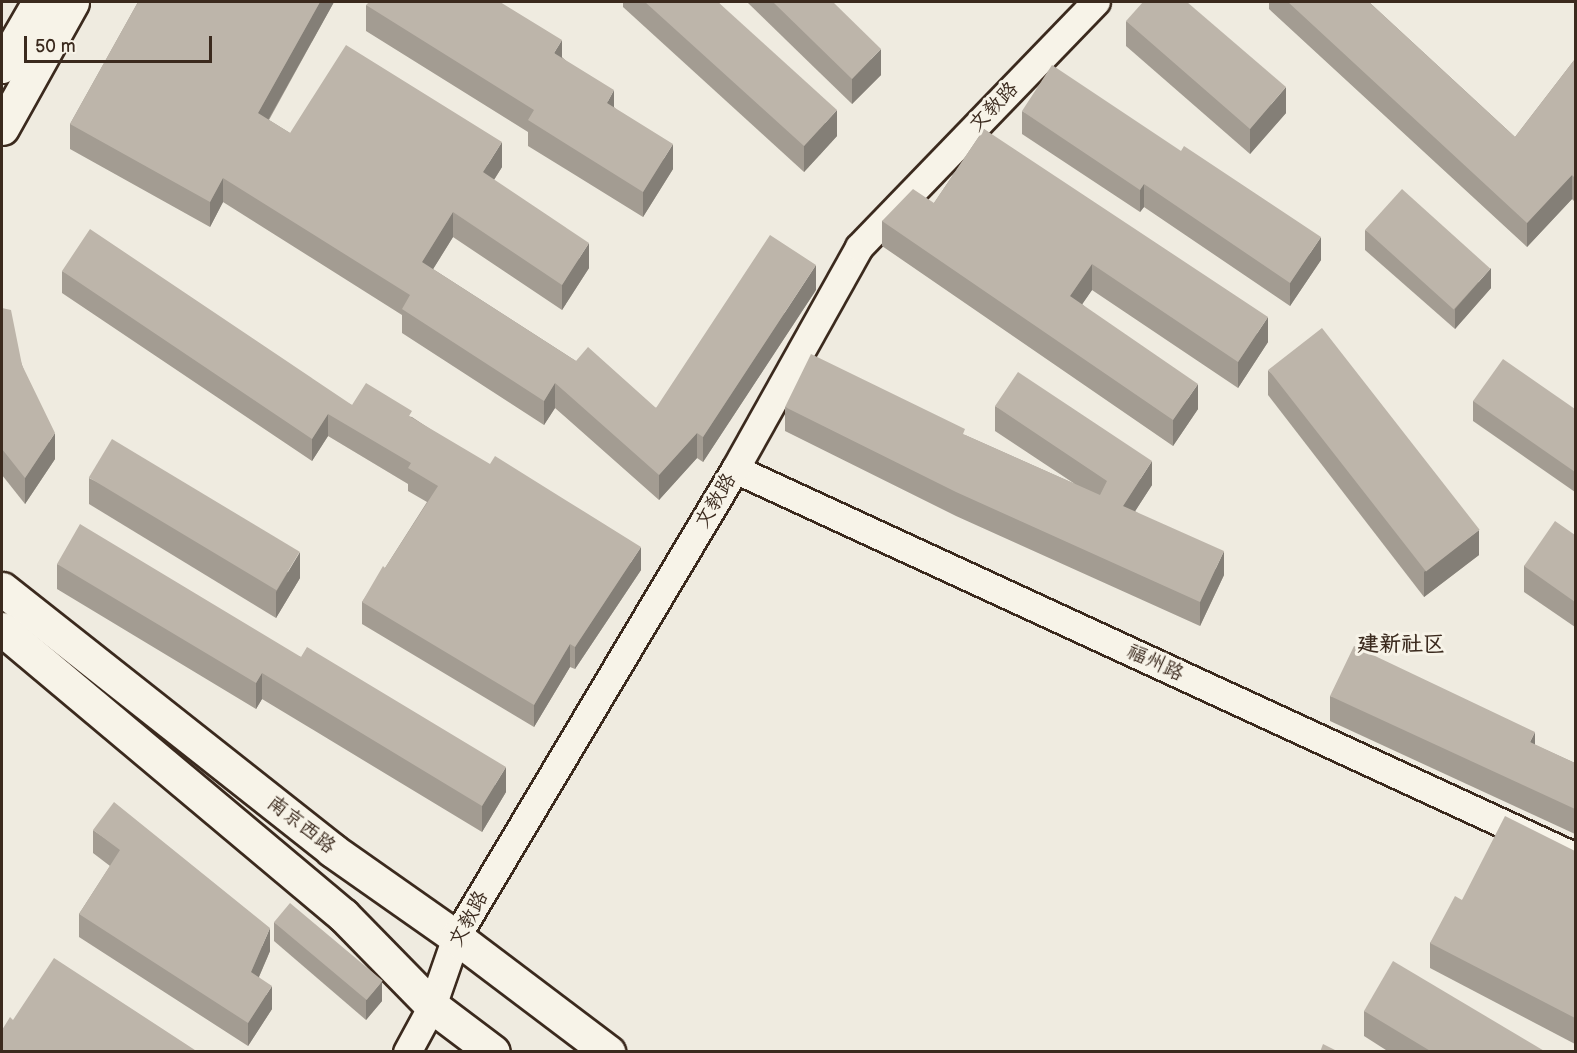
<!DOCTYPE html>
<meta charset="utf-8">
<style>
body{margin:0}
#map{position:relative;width:1577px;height:1053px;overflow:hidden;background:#efebe0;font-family:"Balsamiq Sans","LXGW WenKai TC",sans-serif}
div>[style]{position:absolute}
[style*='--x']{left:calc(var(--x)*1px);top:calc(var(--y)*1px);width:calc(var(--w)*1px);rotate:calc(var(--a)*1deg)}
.roads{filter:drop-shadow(2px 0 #3b2a1e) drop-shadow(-2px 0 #3b2a1e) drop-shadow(0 2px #3b2a1e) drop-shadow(0 -2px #3b2a1e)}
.minor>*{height:27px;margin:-13.5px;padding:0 13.5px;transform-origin:13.5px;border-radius:13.5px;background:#f7f3e8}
.major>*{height:33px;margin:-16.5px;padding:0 16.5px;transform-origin:16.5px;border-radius:16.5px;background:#f7f3e8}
.highway>*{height:33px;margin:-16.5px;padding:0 16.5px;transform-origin:16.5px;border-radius:16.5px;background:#f7f3e8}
.wall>*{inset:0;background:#a39c92}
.shaded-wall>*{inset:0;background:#847f77}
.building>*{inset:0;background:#bdb5aa;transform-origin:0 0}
span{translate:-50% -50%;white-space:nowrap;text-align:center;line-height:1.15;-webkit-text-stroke:6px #f7f3e8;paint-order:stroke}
.street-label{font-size:20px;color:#3b2a1e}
.quarter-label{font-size:22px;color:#3b2a1e;font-weight:700}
.frame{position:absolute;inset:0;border:3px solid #3b2a1e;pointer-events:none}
.scale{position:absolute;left:24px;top:36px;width:188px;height:27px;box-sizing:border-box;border:3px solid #3b2a1e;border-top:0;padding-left:8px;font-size:18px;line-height:21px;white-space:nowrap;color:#3b2a1e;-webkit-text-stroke:4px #f7f3e8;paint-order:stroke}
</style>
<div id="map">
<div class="roads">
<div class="minor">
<i style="--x:735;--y:469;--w:926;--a:24.77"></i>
<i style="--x:407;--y:1052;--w:52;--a:-61.5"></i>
<i style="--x:432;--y:1006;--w:73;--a:-70.8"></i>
<i style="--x:456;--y:937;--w:545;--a:-59.2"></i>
<i style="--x:735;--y:469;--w:254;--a:-60.8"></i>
<i style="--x:859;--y:247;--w:341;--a:-46"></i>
</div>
<div class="major">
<i style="--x:2;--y:128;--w:144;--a:-60.9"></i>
<i style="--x:2;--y:589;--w:421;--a:38.3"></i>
<i style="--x:332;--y:850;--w:151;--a:35.1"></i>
<i style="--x:456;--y:937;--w:191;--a:37.1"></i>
<i style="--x:2;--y:629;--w:445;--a:40"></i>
<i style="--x:343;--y:915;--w:127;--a:45.6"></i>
<i style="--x:432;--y:1006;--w:76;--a:37"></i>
</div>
<div class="highway">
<i style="--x:2;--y:66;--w:74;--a:-60"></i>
</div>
</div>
<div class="wall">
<i style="clip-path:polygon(138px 2px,334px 2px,269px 120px,290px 133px,502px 167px,494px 180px,589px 268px,562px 310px,453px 237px,433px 269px,576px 361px,656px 408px,816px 290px,703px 462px,697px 458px,659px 500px,555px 408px,544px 425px,402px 333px,402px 315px,223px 202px,210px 227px,70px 149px,70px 124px)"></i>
<i style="clip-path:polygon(623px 2px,718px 2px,837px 136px,804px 172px,623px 7px)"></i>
<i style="clip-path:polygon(747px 2px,833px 2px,881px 75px,852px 104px)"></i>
<i style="clip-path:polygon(1269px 2px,1369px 2px,1515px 137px,1575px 59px,1575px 202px,1572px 199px,1527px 247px,1269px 9px)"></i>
<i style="clip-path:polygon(366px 5px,562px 57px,614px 107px,673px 169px,643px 217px,528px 146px,528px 132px,366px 31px)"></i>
<i style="clip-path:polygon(1126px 21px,1286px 113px,1250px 154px,1126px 46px)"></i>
<i style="clip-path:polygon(1022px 111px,1321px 260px,1290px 306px,1144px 207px,1140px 212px,1022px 134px)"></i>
<i style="clip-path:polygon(984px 129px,1268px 342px,1238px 388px,1092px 290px,1082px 304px,1198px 409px,1173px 446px,882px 246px,882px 221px,934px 203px)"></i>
<i style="clip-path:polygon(1365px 230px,1491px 288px,1455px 329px,1365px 250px)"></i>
<i style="clip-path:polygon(62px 271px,352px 405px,412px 417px,641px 570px,575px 669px,570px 667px,534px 727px,362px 624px,362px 602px,385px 568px,427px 502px,408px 491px,408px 484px,328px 436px,312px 461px,62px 293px)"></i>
<i style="clip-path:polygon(2px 308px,55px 459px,25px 504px,2px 475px)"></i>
<i style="clip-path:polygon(1268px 370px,1479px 555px,1424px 597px,1268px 395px)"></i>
<i style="clip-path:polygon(1473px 401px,1575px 409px,1575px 492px,1473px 421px)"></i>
<i style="clip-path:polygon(995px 406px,1152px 485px,1135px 511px,1224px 575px,1200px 626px,956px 516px,785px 431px,785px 407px,965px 435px,1075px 484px,995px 431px)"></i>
<i style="clip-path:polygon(89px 478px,300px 578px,276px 618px,89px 504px)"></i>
<i style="clip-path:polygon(1575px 535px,1575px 627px,1524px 592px,1524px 566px)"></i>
<i style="clip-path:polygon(57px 564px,301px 657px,506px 792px,482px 832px,262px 699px,256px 709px,57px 589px)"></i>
<i style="clip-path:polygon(1330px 696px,1535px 745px,1575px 763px,1575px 834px,1330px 721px)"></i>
<i style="clip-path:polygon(93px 830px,270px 951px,259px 977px,272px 1009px,248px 1046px,79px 937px,79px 914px,110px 866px,93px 853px)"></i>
<i style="clip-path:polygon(1575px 851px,1575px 1044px,1430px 968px,1430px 943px,1462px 900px)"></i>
<i style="clip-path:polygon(274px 922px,382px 1001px,366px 1020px,274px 941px)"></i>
<i style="clip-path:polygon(1364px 1011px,1546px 1052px,1389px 1052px,1364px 1036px)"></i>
</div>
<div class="shaded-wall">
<i style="clip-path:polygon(320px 2px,334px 2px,258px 138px,258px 113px)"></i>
<i style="clip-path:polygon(562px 40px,562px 66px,554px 53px)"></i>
<i style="clip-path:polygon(881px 49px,881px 75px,852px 104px,852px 79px)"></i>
<i style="clip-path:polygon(1286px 87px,1286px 113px,1250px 154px,1250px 129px)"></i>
<i style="clip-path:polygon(614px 90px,614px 116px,607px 103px)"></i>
<i style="clip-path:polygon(837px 110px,837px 136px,804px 172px,804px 146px)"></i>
<i style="clip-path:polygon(502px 142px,502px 167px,483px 197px,483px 172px)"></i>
<i style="clip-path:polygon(673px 144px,673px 169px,643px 217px,643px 192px)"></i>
<i style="clip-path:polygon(1572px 175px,1572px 199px,1527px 247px,1527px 223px)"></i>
<i style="clip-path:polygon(223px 178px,223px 202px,210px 227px,210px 202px)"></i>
<i style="clip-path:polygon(1144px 184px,1144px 207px,1140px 212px,1140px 190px)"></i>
<i style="clip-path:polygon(453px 212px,453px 237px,422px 287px,422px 262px)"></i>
<i style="clip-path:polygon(1321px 237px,1321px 260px,1290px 306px,1290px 283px)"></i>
<i style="clip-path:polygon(589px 243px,589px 268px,562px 310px,562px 285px)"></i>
<i style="clip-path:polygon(1092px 264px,1092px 290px,1070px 322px,1070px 296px)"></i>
<i style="clip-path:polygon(816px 265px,816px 290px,703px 462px,703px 437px)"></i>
<i style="clip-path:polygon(1491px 268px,1491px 288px,1455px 329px,1455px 309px)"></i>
<i style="clip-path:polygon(1268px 317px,1268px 342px,1238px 388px,1238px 362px)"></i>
<i style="clip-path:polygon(555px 383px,555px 408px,544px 425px,544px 401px)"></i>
<i style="clip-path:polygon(1198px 384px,1198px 409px,1173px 446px,1173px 420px)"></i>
<i style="clip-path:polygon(328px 414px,328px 436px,312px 461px,312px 439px)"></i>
<i style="clip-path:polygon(55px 433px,55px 459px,25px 504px,25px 478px)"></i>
<i style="clip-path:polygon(697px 433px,697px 458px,659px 500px,659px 475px)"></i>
<i style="clip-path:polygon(1152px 461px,1152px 485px,1123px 530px,1123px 506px)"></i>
<i style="clip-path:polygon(1479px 530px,1479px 555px,1424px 597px,1424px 572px)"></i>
<i style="clip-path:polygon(641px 547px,641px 570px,575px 669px,575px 647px)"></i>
<i style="clip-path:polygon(1224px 551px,1224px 575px,1200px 626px,1200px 602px)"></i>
<i style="clip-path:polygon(300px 552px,300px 578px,276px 618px,276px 592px)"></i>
<i style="clip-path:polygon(570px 644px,570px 667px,534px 727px,534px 705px)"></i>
<i style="clip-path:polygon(262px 673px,262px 699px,256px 709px,256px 683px)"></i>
<i style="clip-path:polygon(1535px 732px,1535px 756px,1530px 742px)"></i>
<i style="clip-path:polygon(506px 767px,506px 792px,482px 832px,482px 806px)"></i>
<i style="clip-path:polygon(270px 928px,270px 951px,251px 995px,251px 972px)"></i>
<i style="clip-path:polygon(382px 981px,382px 1001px,366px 1020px,366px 1000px)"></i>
<i style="clip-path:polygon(272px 986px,272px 1009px,248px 1046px,248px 1023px)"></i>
</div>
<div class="building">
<i style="clip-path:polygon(138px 2px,320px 2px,258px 113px,290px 133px,346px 45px,502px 142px,483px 172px,589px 243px,562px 285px,453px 212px,422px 262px,576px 361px,588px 347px,656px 408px,770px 235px,816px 265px,703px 437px,697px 433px,659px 475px,555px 383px,544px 401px,402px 309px,410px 295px,223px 178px,210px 202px,70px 124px)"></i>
<i style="clip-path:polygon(369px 2px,500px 2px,562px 40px,554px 53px,614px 90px,607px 103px,673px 144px,643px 192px,528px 120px,534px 110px,366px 5px)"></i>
<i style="clip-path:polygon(645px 2px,718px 2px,837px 110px,804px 146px)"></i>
<i style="clip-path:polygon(773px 2px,833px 2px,881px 49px,852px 79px)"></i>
<i style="clip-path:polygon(1143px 2px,1187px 2px,1286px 87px,1250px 129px,1126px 21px)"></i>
<i style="clip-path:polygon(1288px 2px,1369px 2px,1515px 137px,1575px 59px,1575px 178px,1572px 175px,1527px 223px)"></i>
<i style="clip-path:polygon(1052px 65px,1181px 151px,1184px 146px,1321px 237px,1290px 283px,1144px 184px,1140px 190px,1022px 111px)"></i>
<i style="clip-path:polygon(984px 129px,1268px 317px,1238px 362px,1092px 264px,1070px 296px,1198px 384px,1173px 420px,882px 221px,913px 189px,934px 203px)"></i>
<i style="left:1402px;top:189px;width:119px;height:55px;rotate:42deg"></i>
<i style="clip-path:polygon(90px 229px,352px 405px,366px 383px,412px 411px,409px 416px,490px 464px,495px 456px,641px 547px,575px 647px,570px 644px,534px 705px,362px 602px,383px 566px,385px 568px,438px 486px,408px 468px,411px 463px,328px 414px,312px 439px,62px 271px)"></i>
<i style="clip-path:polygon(2px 308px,11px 310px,22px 365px,55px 433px,25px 478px,2px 449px)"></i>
<i style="left:1322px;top:328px;width:256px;height:68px;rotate:52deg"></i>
<i style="clip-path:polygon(811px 354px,965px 429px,963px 434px,1100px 495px,1107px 481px,995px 406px,1018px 372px,1152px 461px,1123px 506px,1224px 551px,1200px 602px,956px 492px,785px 407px)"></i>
<i style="clip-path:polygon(1503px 359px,1575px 409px,1575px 472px,1473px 401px)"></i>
<i style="left:112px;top:439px;width:219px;height:45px;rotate:31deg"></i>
<i style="clip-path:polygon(1555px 521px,1575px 535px,1575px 602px,1524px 566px)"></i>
<i style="clip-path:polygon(80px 524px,301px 657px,307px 647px,506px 767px,482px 806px,262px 673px,256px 683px,57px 564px)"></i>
<i style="clip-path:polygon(1354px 646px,1535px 732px,1530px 742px,1575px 763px,1575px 809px,1330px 696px)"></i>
<i style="clip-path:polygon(114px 802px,270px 928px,251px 972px,272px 986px,248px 1023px,79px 914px,120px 850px,93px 830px)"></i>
<i style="clip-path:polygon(1505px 816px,1575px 851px,1575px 1018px,1430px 943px,1455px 896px,1462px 900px)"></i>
<i style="left:290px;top:903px;width:121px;height:25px;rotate:40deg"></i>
<i style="clip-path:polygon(54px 958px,198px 1052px,2px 1052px,2px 1030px,10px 1017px,13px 1020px)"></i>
<i style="clip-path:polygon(1393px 961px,1546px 1052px,1432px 1052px,1364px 1011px)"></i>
<i style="clip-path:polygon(1323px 1044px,1339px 1052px,1320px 1052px)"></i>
</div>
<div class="street-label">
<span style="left:994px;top:107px;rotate:-46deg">文教路</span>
<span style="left:716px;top:501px;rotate:-59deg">文教路</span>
<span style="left:1155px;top:663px;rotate:25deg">福州路</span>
<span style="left:301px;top:825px;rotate:38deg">南京西路</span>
<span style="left:469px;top:919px;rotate:-62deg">文教路</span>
</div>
<div class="quarter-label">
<span style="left:1401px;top:645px">建新社区</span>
</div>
<div class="frame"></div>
<div class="scale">50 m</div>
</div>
